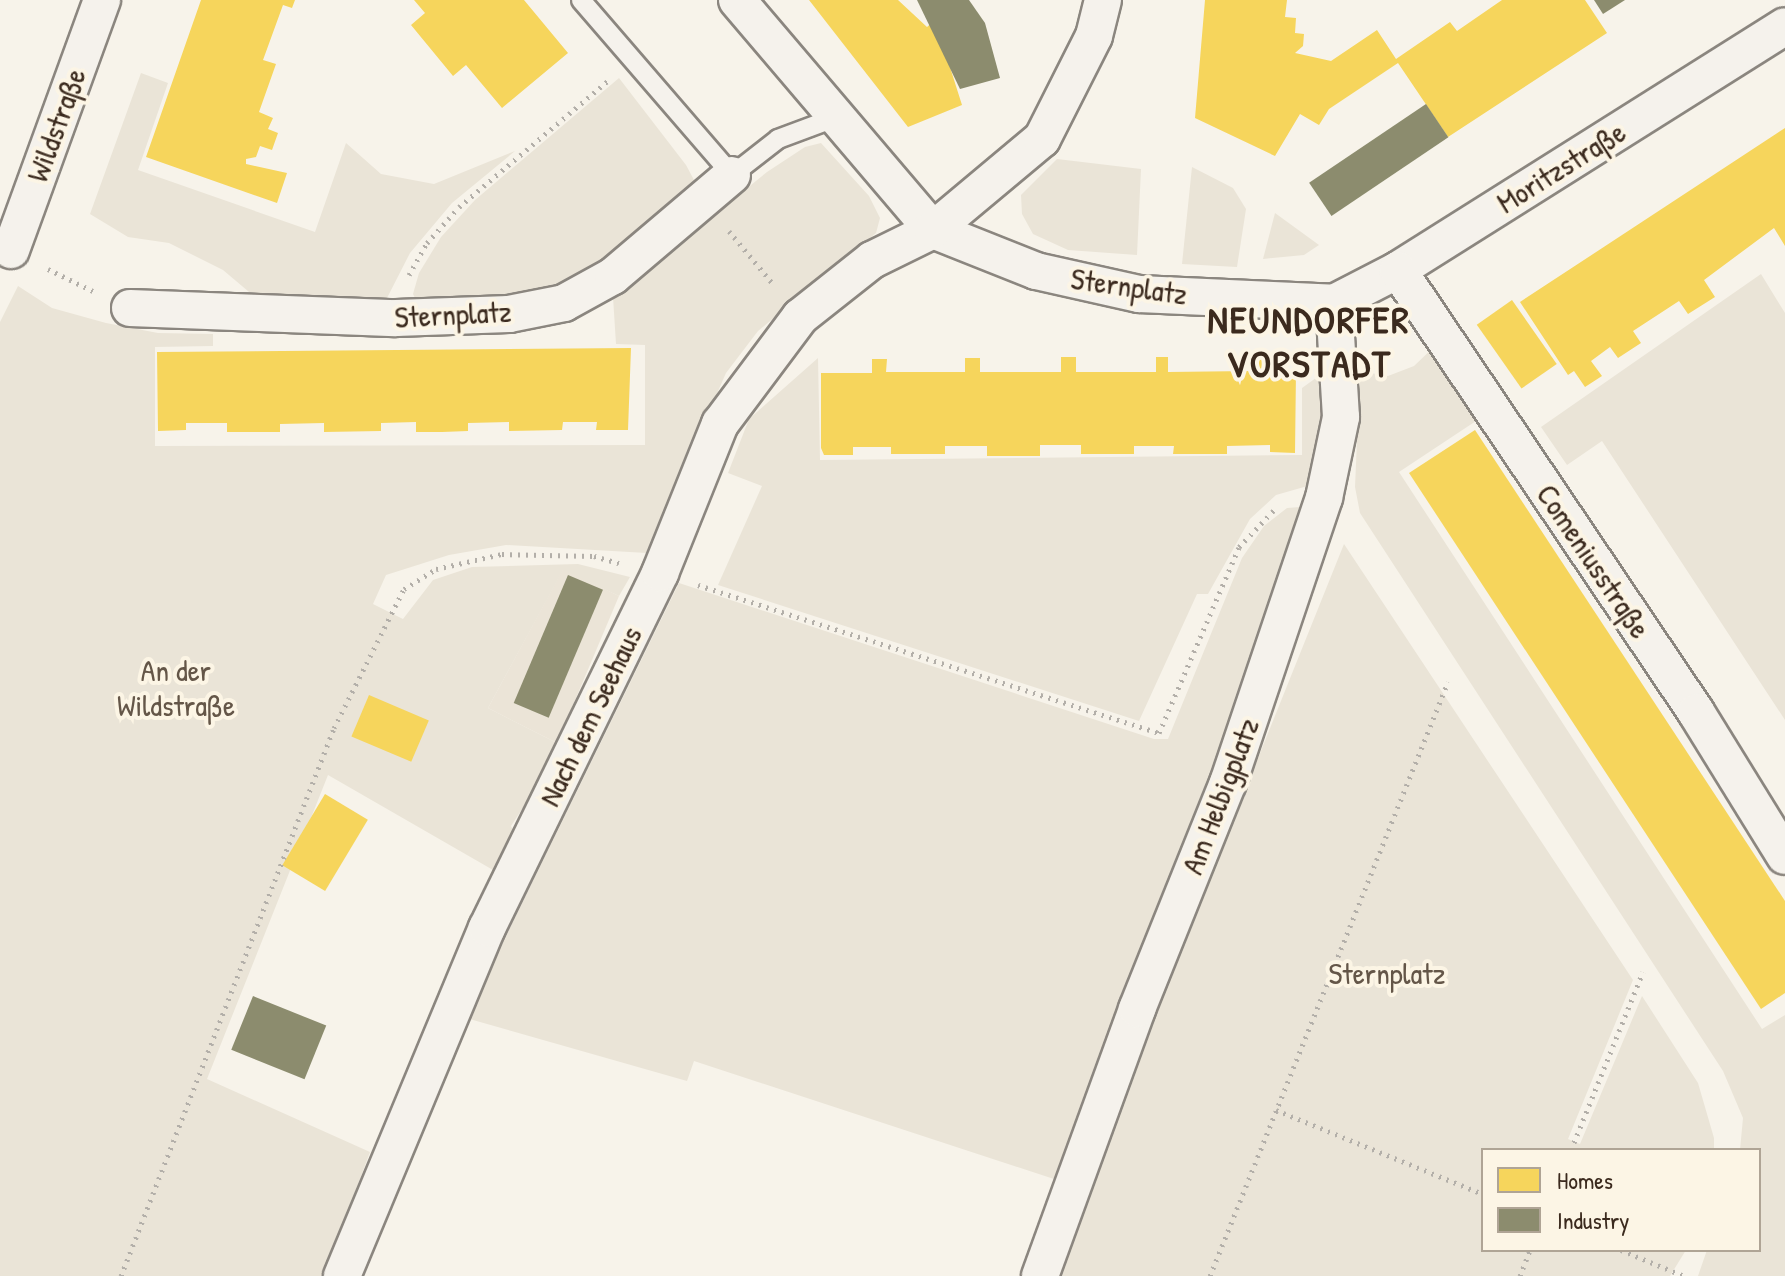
<!DOCTYPE html>
<meta charset="utf-8">
<style>
body{margin:0}
#map{position:relative;width:1785px;height:1276px;overflow:hidden;background:#f7f3ea;font-family:"Patrick Hand",sans-serif}
div>[style]{position:absolute}
[style*='--x']{left:calc(var(--x)*1px);top:calc(var(--y)*1px);width:calc(var(--w)*1px);rotate:calc(var(--a)*1deg)}
.built>*{inset:0;background:#ebe4d7}
.green>*{inset:0;background:#eae4d7}
.homes>*{inset:0;background:#f6d55c;transform-origin:0 0}
.industry>*{inset:0;background:#8c8c6e;transform-origin:0 0}
.path>*{height:5px;margin-top:-2.5px;transform-origin:0;background:repeating-linear-gradient(90deg,#b3afa9 0 2px,transparent 0 8px)}
.roads{filter:drop-shadow(2px 0 #8b867f) drop-shadow(-2px 0 #8b867f) drop-shadow(0 2px #8b867f) drop-shadow(0 -2px #8b867f)}
.service>*{height:18px;margin:-9px;padding:0 9px;transform-origin:9px;border-radius:9px;background:#f5f2ec}
.minor>*{height:36px;margin:-18px;padding:0 18px;transform-origin:18px;border-radius:18px;background:#f5f2ec}
span{translate:-50% -50%;white-space:nowrap;text-align:center;line-height:1.15;-webkit-text-stroke:8px #fcf5e5;paint-order:stroke}
.street-label{font-size:30px;color:#3b2a1e}
.park-label{font-size:30px;color:#645648}
.district-label{font-size:38px;color:#3b2a1e;font-weight:700;letter-spacing:2px}
.legend{position:absolute;left:1481px;top:1148px;width:280px;height:104px;box-sizing:border-box;background:#fcf5e5;border:2px solid #afa495;margin:0;padding:10px 14px;list-style:none;font-size:24px;color:#3b2a1e}
.legend li{display:flex;align-items:center;gap:16px;height:40px}
.legend b{width:40px;border:2px solid #afa495}
</style>
<div id="map">
<div class="built">
<i style="clip-path:polygon(563px 569px,619px 596px,557px 743px,488px 708px)"></i>
</div>
<div class="green">
<i style="clip-path:polygon(141px 73px,168px 83px,138px 170px,315px 232px,346px 143px,381px 174px,434px 184px,515px 151px,452px 203px,410px 253px,386px 300px,255px 297px,223px 270px,169px 243px,128px 237px,90px 214px)"></i>
<i style="clip-path:polygon(619px 78px,686px 165px,694px 180px,681px 197px,580px 279px,536px 297px,417px 302px,413px 294px,419px 273px,441px 237px,475px 200px)"></i>
<i style="clip-path:polygon(821px 143px,869px 196px,880px 218px,876px 233px,758px 331px,726px 373px,647px 553px,506px 545px,449px 555px,386px 575px,373px 604px,403px 619px,433px 580px,472px 567px,578px 564px,630px 577px,619px 596px,563px 570px,488px 708px,557px 743px,553px 762px,511px 826px,519px 842px,500px 874px,328px 775px,207px 1079px,370px 1152px,324px 1276px,0 1276px,0 322px,18px 286px,52px 308px,106px 323px,158px 333px,213px 334px,213px 346px,155px 347px,155px 446px,645px 445px,645px 345px,616px 344px,613px 297px,767px 172px,805px 147px)"></i>
<i style="clip-path:polygon(1057px 159px,1141px 169px,1137px 255px,1068px 250px,1033px 234px,1022px 214px,1021px 195px)"></i>
<i style="clip-path:polygon(1192px 167px,1233px 188px,1246px 209px,1237px 267px,1182px 264px)"></i>
<i style="clip-path:polygon(1275px 213px,1319px 245px,1304px 255px,1263px 259px)"></i>
<i style="clip-path:polygon(1761px 274px,1785px 313px,1785px 720px,1602px 441px,1567px 465px,1541px 427px)"></i>
<i style="clip-path:polygon(1437px 344px,1476px 421px,1399px 472px,1762px 1029px,1785px 1015px,1785px 1276px,1698px 1276px,1707px 1250px,1759px 1250px,1759px 1150px,1740px 1150px,1743px 1118px,1723px 1071px,1360px 513px,1355px 487px,1360px 371px,1388px 376px,1414px 366px)"></i>
<i style="clip-path:polygon(818px 358px,820px 460px,1302px 455px,1302px 388px,1327px 370px,1324px 445px,1311px 485px,1276px 495px,1250px 519px,1208px 594px,1197px 594px,1139px 721px,718px 585px,762px 486px,728px 473px,749px 419px)"></i>
<i style="clip-path:polygon(1313px 506px,1197px 827px,1054px 1179px,694px 1061px,687px 1081px,466px 1018px,679px 583px,1154px 739px,1168px 739px,1242px 558px,1264px 526px,1287px 508px)"></i>
<i style="clip-path:polygon(1344px 544px,1633px 980px,1568px 1139px,1580px 1144px,1642px 996px,1698px 1083px,1714px 1138px,1714px 1150px,1483px 1150px,1483px 1250px,1686px 1250px,1670px 1276px,1050px 1276px)"></i>
</div>
<div class="homes">
<i style="clip-path:polygon(201px 0,295px 0,292px 8px,283px 5px,263px 60px,276px 64px,259px 112px,273px 118px,268px 129px,278px 133px,272px 150px,260px 146px,256px 157px,246px 159px,246px 164px,287px 173px,277px 203px,146px 157px)"></i>
<i style="clip-path:polygon(414px 0,524px 0,568px 53px,502px 108px,466px 65px,453px 76px,411px 25px,425px 13px)"></i>
<i style="clip-path:polygon(809px 0,898px 0,927px 27px,935px 20px,962px 105px,908px 127px)"></i>
<i style="clip-path:polygon(1205px 0,1287px 0,1285px 17px,1296px 18px,1295px 33px,1304px 34px,1303px 46px,1295px 53px,1331px 61px,1377px 30px,1396px 59px,1450px 22px,1457px 31px,1502px 0,1585px 0,1607px 33px,1448px 137px,1398px 63px,1329px 109px,1319px 125px,1300px 114px,1275px 156px,1195px 118px)"></i>
<i style="clip-path:polygon(1785px 128px,1785px 246px,1774px 228px,1704px 280px,1715px 297px,1688px 314px,1679px 301px,1633px 331px,1641px 343px,1618px 358px,1610px 347px,1591px 361px,1602px 376px,1585px 387px,1574px 371px,1568px 375px,1520px 302px)"></i>
<i style="left:1512px;top:300px;width:78px;height:43px;rotate:55deg"></i>
<i style="clip-path:polygon(631px 348px,628px 430px,596px 430px,597px 422px,563px 422px,562px 430px,509px 431px,509px 422px,468px 423px,468px 431px,442px 432px,416px 432px,416px 422px,381px 423px,381px 431px,324px 432px,324px 423px,280px 424px,280px 432px,227px 432px,227px 423px,186px 423px,186px 430px,158px 431px,157px 352px)"></i>
<i style="clip-path:polygon(1250px 356px,1263px 356px,1263px 371px,1296px 371px,1295px 453px,1270px 452px,1270px 445px,1227px 446px,1227px 454px,1173px 454px,1174px 446px,1134px 446px,1134px 454px,1081px 454px,1081px 445px,1040px 445px,1040px 456px,987px 456px,987px 446px,945px 446px,945px 454px,891px 454px,891px 447px,853px 447px,853px 455px,824px 455px,821px 448px,821px 373px,872px 373px,872px 359px,887px 359px,886px 372px,965px 372px,965px 358px,980px 358px,980px 372px,1061px 372px,1061px 357px,1076px 357px,1076px 372px,1156px 372px,1156px 357px,1168px 357px,1168px 372px,1250px 371px)"></i>
<i style="clip-path:polygon(1475px 430px,1785px 901px,1785px 993px,1761px 1009px,1409px 473px)"></i>
<i style="left:369px;top:695px;width:65px;height:45px;rotate:23deg"></i>
<i style="left:325px;top:794px;width:50px;height:83px;rotate:31deg"></i>
</div>
<div class="industry">
<i style="clip-path:polygon(917px 0,969px 0,985px 23px,1000px 78px,960px 89px)"></i>
<i style="clip-path:polygon(1594px 0,1625px 0,1603px 14px)"></i>
<i style="left:1426px;top:104px;width:40px;height:141px;rotate:56deg"></i>
<i style="left:568px;top:575px;width:38px;height:139px;rotate:23deg"></i>
<i style="left:253px;top:996px;width:79px;height:58px;rotate:22deg"></i>
</div>
<div class="path">
<i style="--x:729;--y:231;--w:70;--a:50.2"></i>
<i style="--x:48;--y:269;--w:50;--a:26.1"></i>
<i style="--x:409;--y:275;--w:37;--a:-61"></i>
<i style="--x:427;--y:243;--w:48;--a:-48.4"></i>
<i style="--x:459;--y:207;--w:197;--a:-40.3"></i>
<i style="--x:698;--y:585;--w:484;--a:17.8"></i>
<i style="--x:1159;--y:733;--w:202;--a:-66.7"></i>
<i style="--x:1239;--y:547;--w:51;--a:-46.6"></i>
<i style="--x:1276;--y:1110;--w:223;--a:22.1"></i>
<i style="--x:1571;--y:1150;--w:192;--a:-68"></i>
<i style="--x:1621;--y:1250;--w:68;--a:22.4"></i>
<i style="--x:121;--y:1276;--w:588;--a:-68.76"></i>
<i style="--x:334;--y:728;--w:156;--a:-63.3"></i>
<i style="--x:404;--y:589;--w:38;--a:-32"></i>
<i style="--x:436;--y:569;--w:68;--a:-12.8"></i>
<i style="--x:502;--y:554;--w:92;--a:1.2"></i>
<i style="--x:594;--y:556;--w:26;--a:16"></i>
<i style="--x:1210;--y:1276;--w:640;--a:-68.17"></i>
<i style="--x:1520;--y:1276;--w:28;--a:-69"></i>
</div>
<div class="roads">
<div class="service">
<i style="--x:581;--y:0;--w:231;--a:49.2"></i>
<i style="--x:732;--y:175;--w:58;--a:-38"></i>
<i style="--x:778;--y:139;--w:63;--a:-20.4"></i>
</div>
<div class="minor">
<i style="--x:737;--y:0;--w:302;--a:49.6"></i>
<i style="--x:933;--y:230;--w:111;--a:21.7"></i>
<i style="--x:1036;--y:271;--w:106;--a:12.6"></i>
<i style="--x:1139;--y:294;--w:195;--a:2.6"></i>
<i style="--x:1334;--y:303;--w:72;--a:-27.3"></i>
<i style="--x:1398;--y:270;--w:457;--a:-32.2"></i>
<i style="--x:11;--y:250;--w:266;--a:-70"></i>
<i style="--x:1398;--y:270;--w:533;--a:56.01"></i>
<i style="--x:1696;--y:712;--w:169;--a:58.3"></i>
<i style="--x:130;--y:308;--w:266;--a:2.2"></i>
<i style="--x:396;--y:318;--w:113;--a:-2"></i>
<i style="--x:509;--y:314;--w:56;--a:-11.3"></i>
<i style="--x:564;--y:303;--w:56;--a:-28.9"></i>
<i style="--x:613;--y:276;--w:156;--a:-40.3"></i>
<i style="--x:342;--y:1276;--w:377;--a:-67.4"></i>
<i style="--x:487;--y:928;--w:395;--a:-64"></i>
<i style="--x:660;--y:573;--w:161;--a:-68.1"></i>
<i style="--x:720;--y:424;--w:134;--a:-53.2"></i>
<i style="--x:800;--y:317;--w:92;--a:-38.4"></i>
<i style="--x:872;--y:260;--w:68;--a:-26.2"></i>
<i style="--x:933;--y:230;--w:142;--a:-39.9"></i>
<i style="--x:1042;--y:139;--w:115;--a:-63.2"></i>
<i style="--x:1094;--y:36;--w:37;--a:-76"></i>
<i style="--x:1040;--y:1276;--w:284;--a:-70"></i>
<i style="--x:1137;--y:1009;--w:244;--a:-68.1"></i>
<i style="--x:1228;--y:783;--w:301;--a:-71.4"></i>
<i style="--x:1324;--y:498;--w:83;--a:-78.1"></i>
<i style="--x:1341;--y:417;--w:114;--a:-93.5"></i>
</div>
</div>
<div class="street-label">
<span style="left:56px;top:125px;rotate:-70deg">Wildstraße</span>
<span style="left:1561px;top:167px;rotate:-32deg">Moritzstraße</span>
<span style="left:1129px;top:286px;rotate:8deg">Sternplatz</span>
<span style="left:453px;top:314px;rotate:-3deg">Sternplatz</span>
<span style="left:1594px;top:561px;rotate:56deg">Comeniusstraße</span>
<span style="left:590px;top:716px;rotate:-64deg">Nach dem Seehaus</span>
<span style="left:1220px;top:796px;rotate:-69deg">Am Helbigplatz</span>
</div>
<div class="park-label">
<span style="left:176px;top:687px">An der<br>Wildstraße</span>
<span style="left:1387px;top:973px">Sternplatz</span>
</div>
<div class="district-label">
<span style="left:1309px;top:342px">NEUNDORFER<br>VORSTADT</span>
</div>
<ul class="legend">
<li><b style="height:22px;background:#f6d55c"></b>Homes</li>
<li><b style="height:22px;background:#8c8c6e"></b>Industry</li>
</ul>
</div>
